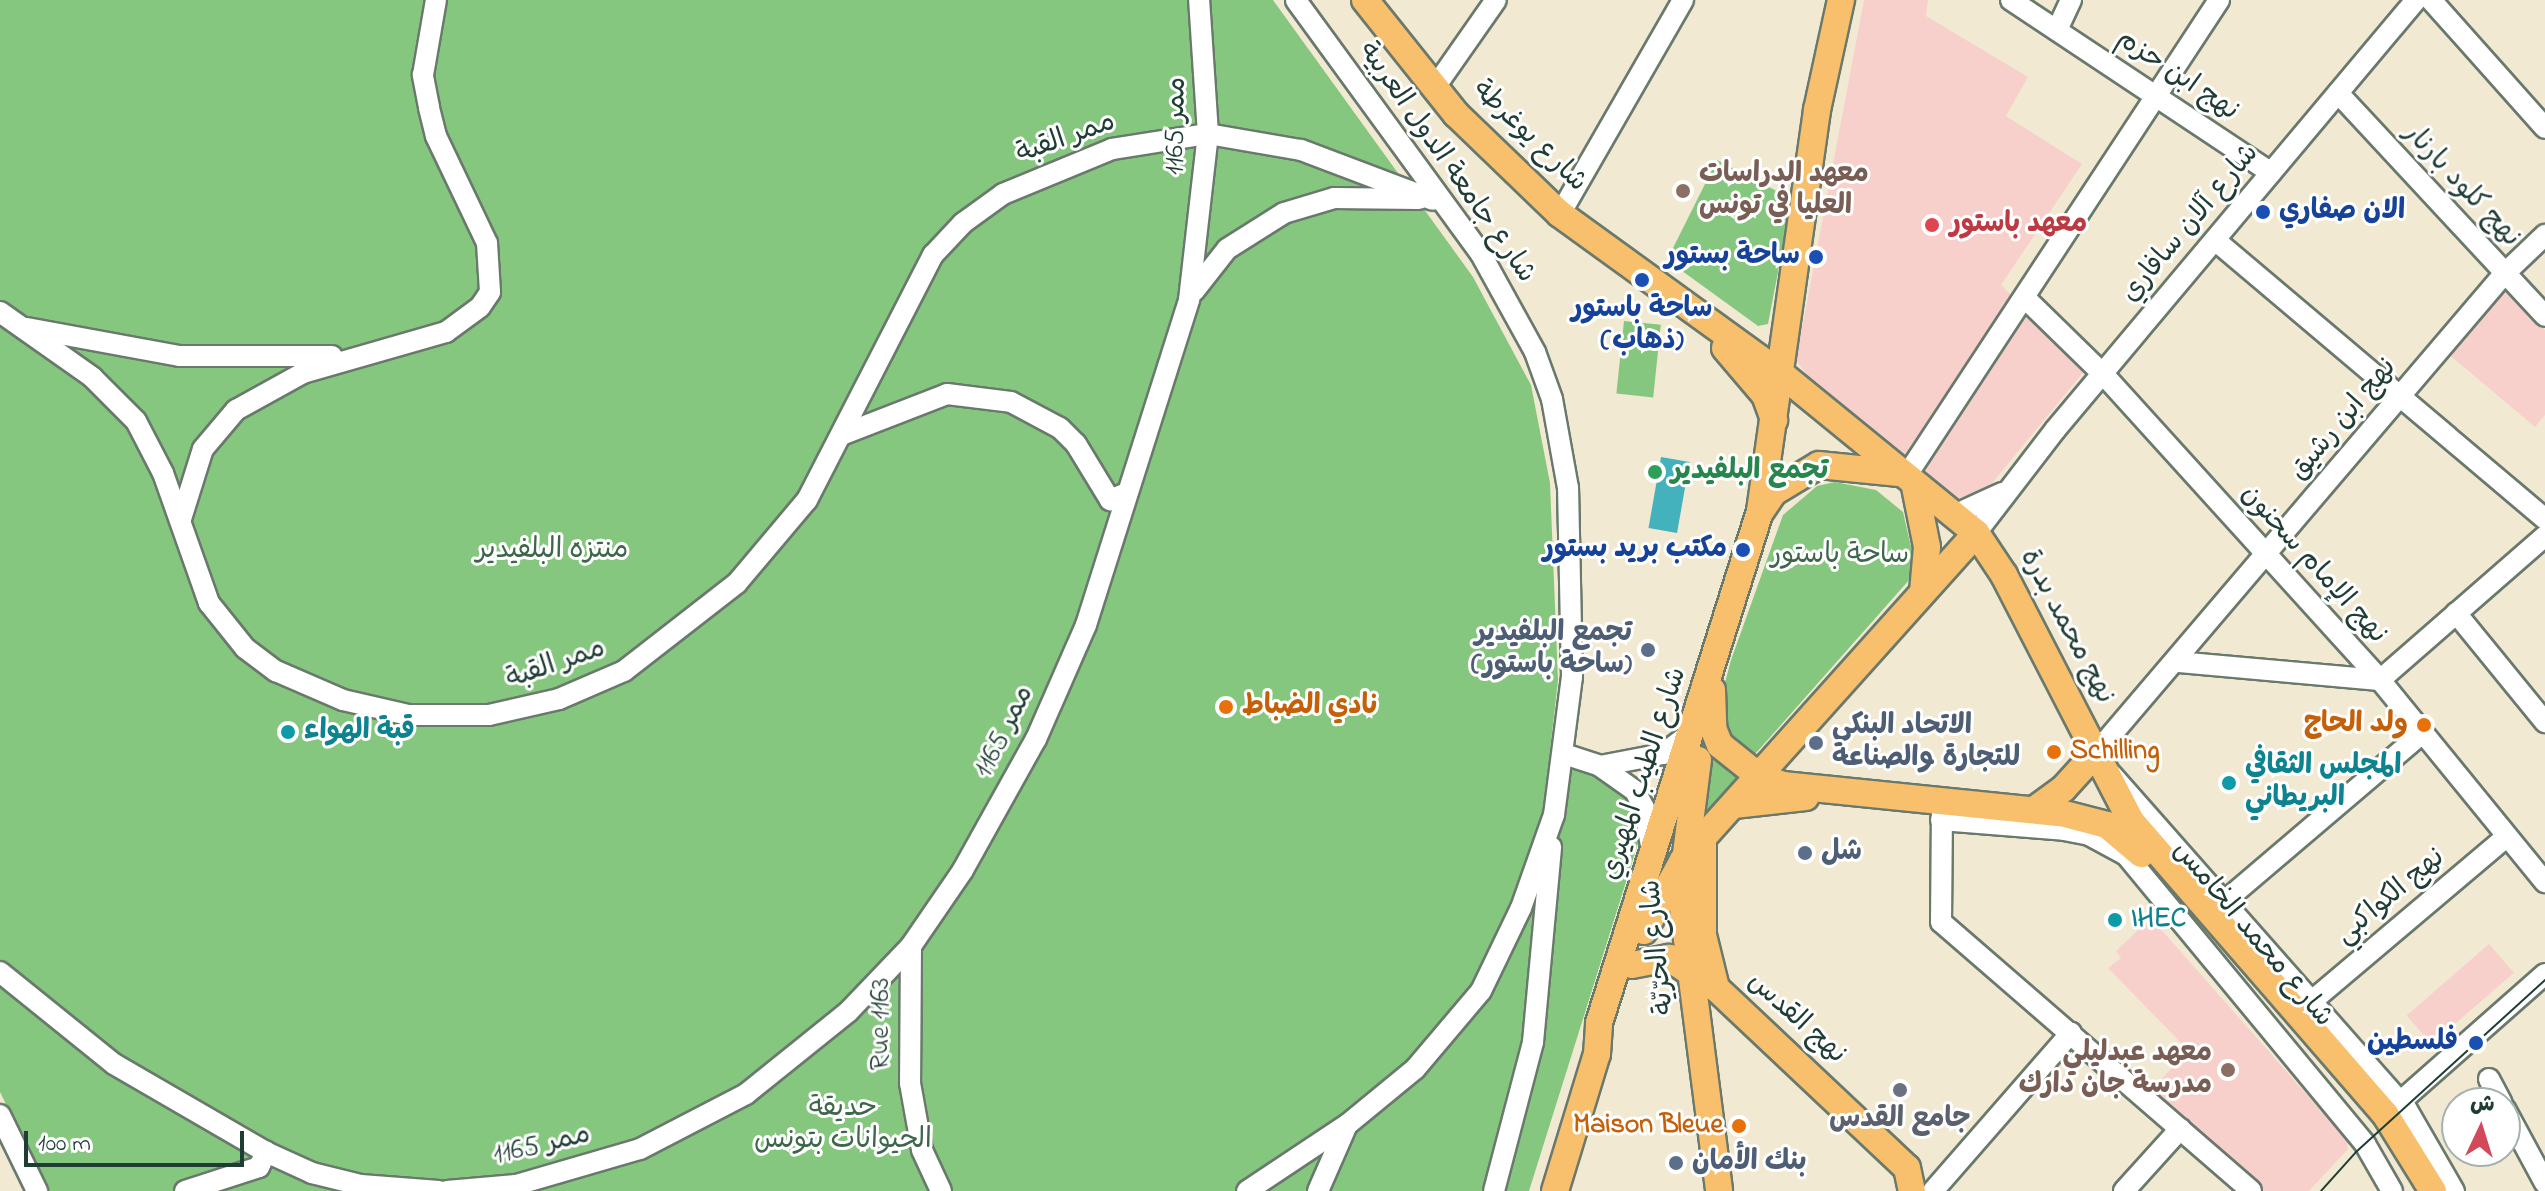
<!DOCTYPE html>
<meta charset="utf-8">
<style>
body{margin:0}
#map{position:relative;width:2545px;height:1191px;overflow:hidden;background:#f2e9d3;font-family:"Indie Flower","Playpen Sans Arabic",sans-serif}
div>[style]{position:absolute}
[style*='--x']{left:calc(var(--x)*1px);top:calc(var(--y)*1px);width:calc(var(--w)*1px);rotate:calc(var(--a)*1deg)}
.built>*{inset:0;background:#f7d0cc;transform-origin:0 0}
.green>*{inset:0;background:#86c77f;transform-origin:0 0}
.water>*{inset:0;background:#43b2bd;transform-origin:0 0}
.roads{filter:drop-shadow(2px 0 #69796c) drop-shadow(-2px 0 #69796c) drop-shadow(0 2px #69796c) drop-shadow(0 -2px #69796c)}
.minor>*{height:20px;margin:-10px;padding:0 10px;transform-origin:10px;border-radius:10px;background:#fff}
.major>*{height:26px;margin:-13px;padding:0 13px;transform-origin:13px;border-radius:13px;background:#f8bf6c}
.tram>*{height:2px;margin:-1px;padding:0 1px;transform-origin:1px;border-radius:1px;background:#1f3d34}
.dots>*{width:22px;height:22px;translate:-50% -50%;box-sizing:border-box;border:4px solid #fff;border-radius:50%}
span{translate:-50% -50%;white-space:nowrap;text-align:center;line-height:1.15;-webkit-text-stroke:6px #fff;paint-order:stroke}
.street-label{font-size:28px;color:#1f3d34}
.education-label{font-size:28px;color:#785e54;font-weight:700}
.left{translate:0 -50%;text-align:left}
.right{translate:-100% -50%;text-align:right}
.transit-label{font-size:28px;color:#164399;font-weight:700}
.health-label{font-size:28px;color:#be3a42;font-weight:700}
.leisure-label{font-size:28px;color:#27864d;font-weight:700}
.park-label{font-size:28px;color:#3e664a}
.service-label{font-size:28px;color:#4e5e75;font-weight:700}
.food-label{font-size:28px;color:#c56008;font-weight:700}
.culture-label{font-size:28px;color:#0d838f;font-weight:700}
.worship-label{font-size:28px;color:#5b616d;font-weight:700}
.north{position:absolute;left:2441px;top:1087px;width:80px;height:80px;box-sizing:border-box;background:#fff;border:2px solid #a5b1ae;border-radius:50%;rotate:4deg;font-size:22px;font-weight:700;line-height:32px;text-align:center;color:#1f3d34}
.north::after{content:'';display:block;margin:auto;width:28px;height:36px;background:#d1495b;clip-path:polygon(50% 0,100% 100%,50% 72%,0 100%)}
.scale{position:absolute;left:24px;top:1131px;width:220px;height:36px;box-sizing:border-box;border:4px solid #1f3d34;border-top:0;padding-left:10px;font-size:24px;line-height:28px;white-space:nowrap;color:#1f3d34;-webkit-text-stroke:6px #fff;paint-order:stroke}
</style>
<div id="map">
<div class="built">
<i style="clip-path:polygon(1864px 0,1928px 0,1926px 16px,2028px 77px,2006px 116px,2082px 164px,2001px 285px,2086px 369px,1984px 493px,1969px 498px,1951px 497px,1820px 393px,1796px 360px)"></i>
<i style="clip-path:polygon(2501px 286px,2545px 330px,2545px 415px,2535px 427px,2446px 352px)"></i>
<i style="clip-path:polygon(2151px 918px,2347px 1140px,2348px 1149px,2309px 1191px,2263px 1191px,2152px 1090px,2188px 1050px,2108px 968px,2121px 958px,2116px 951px)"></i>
<i style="left:2489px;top:944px;width:38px;height:109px;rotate:49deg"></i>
</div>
<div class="green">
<i style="clip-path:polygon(0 0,1273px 0,1473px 277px,1531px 385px,1550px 483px,1558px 680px,1549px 760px,1602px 768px,1636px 805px,1641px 834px,1529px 1191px,48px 1191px,0 1092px)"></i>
<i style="clip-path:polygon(1717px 160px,1792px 199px,1768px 324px,1758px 326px,1667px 260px)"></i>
<i style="left:1624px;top:321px;width:37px;height:73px;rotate:6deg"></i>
<i style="clip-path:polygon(1835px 482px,1876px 490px,1903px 512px,1911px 547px,1910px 579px,1756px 753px,1749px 753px,1736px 743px,1725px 720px,1723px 690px,1731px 660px,1783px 515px,1817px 486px)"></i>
<i style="clip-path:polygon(1706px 737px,1740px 776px,1693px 833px,1695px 804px)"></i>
</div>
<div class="water">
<i style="left:1661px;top:457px;width:29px;height:72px;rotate:10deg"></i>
</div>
<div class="roads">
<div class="minor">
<i style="--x:2011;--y:0;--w:312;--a:33.6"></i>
<i style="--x:2431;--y:0;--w:171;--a:48.3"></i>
<i style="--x:2057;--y:30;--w:33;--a:-65"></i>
<i style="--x:1435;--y:87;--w:106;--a:-55"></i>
<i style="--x:2338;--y:93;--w:304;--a:47.1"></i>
<i style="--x:1560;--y:214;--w:247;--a:-60.1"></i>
<i style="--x:2215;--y:240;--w:432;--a:40.2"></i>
<i style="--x:1194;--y:291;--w:53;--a:-51.8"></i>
<i style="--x:1227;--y:249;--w:67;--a:-32.3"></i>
<i style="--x:1284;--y:213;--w:52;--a:-16.7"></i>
<i style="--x:1334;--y:198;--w:85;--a:0.7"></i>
<i style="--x:2025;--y:298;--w:109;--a:44.3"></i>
<i style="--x:2103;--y:374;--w:413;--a:47.8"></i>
<i style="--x:2380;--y:680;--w:261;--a:50.8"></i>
<i style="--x:0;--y:312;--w:113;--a:35.2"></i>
<i style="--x:92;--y:377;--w:62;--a:45"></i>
<i style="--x:136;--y:421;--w:59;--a:62.6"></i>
<i style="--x:163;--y:473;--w:138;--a:70.5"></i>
<i style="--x:209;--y:603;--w:58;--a:51.3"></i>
<i style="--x:245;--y:648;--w:39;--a:37"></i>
<i style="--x:276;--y:671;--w:73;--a:23.4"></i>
<i style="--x:343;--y:700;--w:67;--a:13"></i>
<i style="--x:408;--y:715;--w:81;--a:0"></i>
<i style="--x:489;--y:715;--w:72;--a:-12.9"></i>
<i style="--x:559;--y:699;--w:71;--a:-23.3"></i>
<i style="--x:624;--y:671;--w:143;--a:-37.9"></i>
<i style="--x:737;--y:583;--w:109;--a:-49.9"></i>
<i style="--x:807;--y:500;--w:276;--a:-62.8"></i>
<i style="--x:933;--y:255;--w:44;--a:-46.8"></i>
<i style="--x:963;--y:223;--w:49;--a:-35.9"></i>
<i style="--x:1003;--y:194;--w:118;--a:-22.4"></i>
<i style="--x:1112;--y:149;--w:97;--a:-8.9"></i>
<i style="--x:1208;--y:134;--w:94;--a:9.8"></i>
<i style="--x:1301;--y:150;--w:141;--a:20.7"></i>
<i style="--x:27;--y:328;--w:155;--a:10.4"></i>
<i style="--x:179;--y:356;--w:153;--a:0"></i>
<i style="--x:844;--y:434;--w:110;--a:-21.2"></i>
<i style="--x:947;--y:394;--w:64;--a:7.1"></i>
<i style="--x:1011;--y:402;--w:55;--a:28"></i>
<i style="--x:1060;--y:428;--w:23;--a:45"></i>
<i style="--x:1076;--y:444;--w:66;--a:58.7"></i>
<i style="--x:1110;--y:500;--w:15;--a:-23"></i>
<i style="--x:1905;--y:478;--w:572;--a:-56.7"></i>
<i style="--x:1952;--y:516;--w:55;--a:-24.7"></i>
<i style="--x:181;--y:519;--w:73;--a:-72.6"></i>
<i style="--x:203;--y:449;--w:51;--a:-49.8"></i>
<i style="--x:236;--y:410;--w:77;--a:-28.9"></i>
<i style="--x:303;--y:373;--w:149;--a:-16"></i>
<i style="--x:446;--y:332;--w:42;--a:-36.3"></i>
<i style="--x:480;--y:307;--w:18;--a:-56"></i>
<i style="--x:490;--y:292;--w:49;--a:-93.5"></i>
<i style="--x:487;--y:243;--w:119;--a:-115.5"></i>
<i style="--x:436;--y:136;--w:30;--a:-104"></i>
<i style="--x:429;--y:107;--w:33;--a:-101"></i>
<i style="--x:423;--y:75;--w:76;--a:-80.2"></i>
<i style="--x:1976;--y:533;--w:130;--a:-52.5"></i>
<i style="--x:2055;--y:430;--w:561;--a:-49.99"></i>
<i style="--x:2456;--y:613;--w:141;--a:50.8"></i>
<i style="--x:2178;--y:662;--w:203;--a:5.1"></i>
<i style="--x:2380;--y:680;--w:219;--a:-41.1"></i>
<i style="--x:1564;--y:754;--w:38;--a:18"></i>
<i style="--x:1600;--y:766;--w:43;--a:35.5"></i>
<i style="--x:1635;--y:791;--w:19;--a:62"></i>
<i style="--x:1644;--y:808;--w:44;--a:79.5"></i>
<i style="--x:2095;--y:754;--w:631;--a:-49.57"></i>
<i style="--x:2504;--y:274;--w:57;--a:-43.6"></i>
<i style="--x:1600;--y:766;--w:64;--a:-10.8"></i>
<i style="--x:1663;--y:754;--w:34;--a:-37"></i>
<i style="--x:2112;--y:775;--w:444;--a:48.6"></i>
<i style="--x:2406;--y:1108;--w:96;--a:60"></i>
<i style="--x:1942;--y:809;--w:113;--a:90.5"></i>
<i style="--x:1941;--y:922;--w:410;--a:40.9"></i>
<i style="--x:1941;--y:820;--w:123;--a:4.6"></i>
<i style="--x:2064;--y:830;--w:25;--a:11"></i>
<i style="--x:2089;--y:835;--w:42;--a:28.4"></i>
<i style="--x:2126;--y:855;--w:375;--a:50.4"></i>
<i style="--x:2365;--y:1144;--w:54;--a:60.1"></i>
<i style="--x:2225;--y:901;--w:257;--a:-40.4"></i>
<i style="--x:911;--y:946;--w:137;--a:90.4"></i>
<i style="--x:910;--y:1083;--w:68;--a:79.8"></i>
<i style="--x:922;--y:1150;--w:45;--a:65.1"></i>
<i style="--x:0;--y:972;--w:146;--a:38.9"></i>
<i style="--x:114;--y:1064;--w:176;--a:30.1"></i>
<i style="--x:266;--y:1152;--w:51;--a:24.5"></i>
<i style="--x:312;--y:1173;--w:50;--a:13.8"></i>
<i style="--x:361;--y:1185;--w:78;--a:4.4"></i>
<i style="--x:2312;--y:1001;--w:254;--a:-40.2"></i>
<i style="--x:2489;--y:1079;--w:27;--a:62"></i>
<i style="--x:2392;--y:1109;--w:204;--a:-41.4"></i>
<i style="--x:2505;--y:1109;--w:84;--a:61.6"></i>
<i style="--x:0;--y:1115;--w:85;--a:64"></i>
<i style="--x:185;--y:1191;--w:78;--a:-18"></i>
<i style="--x:259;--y:1167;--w:17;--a:-65"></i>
<i style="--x:447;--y:1191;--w:69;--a:-5"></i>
<i style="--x:516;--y:1185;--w:129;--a:-16.2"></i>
<i style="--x:640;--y:1149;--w:119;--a:-27.4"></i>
<i style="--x:746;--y:1094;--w:131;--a:-38.8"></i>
<i style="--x:848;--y:1012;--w:91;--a:-46.3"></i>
<i style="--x:911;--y:946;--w:92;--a:-55.6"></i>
<i style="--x:963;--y:870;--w:150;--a:-60.9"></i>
<i style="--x:1036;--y:739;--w:124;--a:-66.3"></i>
<i style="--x:1086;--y:625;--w:341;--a:-72.4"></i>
<i style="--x:1189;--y:300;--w:167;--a:-83.5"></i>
<i style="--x:1208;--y:134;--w:134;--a:-93.8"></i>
<i style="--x:1247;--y:1191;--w:121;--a:-33.6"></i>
<i style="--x:1348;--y:1124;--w:87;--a:-39.4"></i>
<i style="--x:1415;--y:1069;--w:102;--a:-49.8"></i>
<i style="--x:1481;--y:991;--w:92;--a:-64.3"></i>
<i style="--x:1521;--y:908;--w:99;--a:-70.5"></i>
<i style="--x:1554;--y:815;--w:139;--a:-82.6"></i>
<i style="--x:1572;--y:677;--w:189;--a:-91.2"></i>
<i style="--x:1568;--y:488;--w:90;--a:-100.2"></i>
<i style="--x:1552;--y:399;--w:50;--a:-109.9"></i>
<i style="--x:1535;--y:352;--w:112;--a:-118.9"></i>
<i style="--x:1481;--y:254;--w:314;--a:-126.1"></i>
<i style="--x:1318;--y:1191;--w:72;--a:-66.3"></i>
<i style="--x:1494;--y:1191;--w:154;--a:-75.3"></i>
<i style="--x:1533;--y:1042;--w:196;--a:-84.7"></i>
<i style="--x:1933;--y:1191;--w:210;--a:-48.9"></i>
<i style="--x:2124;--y:1191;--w:84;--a:-47.9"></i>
</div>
<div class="major">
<i style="--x:1365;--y:0;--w:146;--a:51.4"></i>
<i style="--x:1456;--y:114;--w:144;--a:43.9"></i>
<i style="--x:1560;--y:214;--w:271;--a:35.9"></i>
<i style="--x:1780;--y:373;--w:253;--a:39.2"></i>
<i style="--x:1976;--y:533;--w:50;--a:56.3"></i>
<i style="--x:2004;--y:575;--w:277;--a:62.7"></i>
<i style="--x:2131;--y:821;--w:388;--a:49.1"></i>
<i style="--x:2385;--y:1114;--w:91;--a:58.1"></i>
<i style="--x:1725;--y:348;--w:62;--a:49.6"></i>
<i style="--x:1765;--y:395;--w:27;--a:70"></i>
<i style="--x:1915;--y:487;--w:61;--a:78.7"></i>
<i style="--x:1927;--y:547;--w:45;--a:95.1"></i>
<i style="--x:1761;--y:511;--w:23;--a:-56"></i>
<i style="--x:1774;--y:492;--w:52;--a:-31"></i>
<i style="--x:1819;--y:465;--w:80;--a:5.7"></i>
<i style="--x:1712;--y:690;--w:38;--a:88"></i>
<i style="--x:1713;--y:728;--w:18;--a:68"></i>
<i style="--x:1720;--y:745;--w:51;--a:38.7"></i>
<i style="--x:1760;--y:777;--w:24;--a:19"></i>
<i style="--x:1783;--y:785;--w:279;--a:5.8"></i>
<i style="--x:2061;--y:813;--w:48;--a:14.6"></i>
<i style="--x:2107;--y:825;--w:45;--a:40.5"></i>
<i style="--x:1698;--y:760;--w:134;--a:97.3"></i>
<i style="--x:1681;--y:893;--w:300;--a:82.7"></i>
<i style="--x:1734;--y:805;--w:72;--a:-6.3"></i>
<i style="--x:2034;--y:810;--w:36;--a:-36"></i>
<i style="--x:2063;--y:789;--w:47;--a:-47.6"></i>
<i style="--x:1703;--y:837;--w:98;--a:90"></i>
<i style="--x:1703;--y:935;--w:55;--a:76.2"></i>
<i style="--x:1716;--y:988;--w:262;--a:43.3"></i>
<i style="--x:1907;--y:1168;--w:24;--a:78"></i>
<i style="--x:1644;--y:931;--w:81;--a:-61.2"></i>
<i style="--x:1683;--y:860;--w:439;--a:-48.1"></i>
<i style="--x:1632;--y:965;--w:38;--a:-11"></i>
<i style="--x:1669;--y:958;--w:25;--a:34"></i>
<i style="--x:1555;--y:1191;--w:143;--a:-73"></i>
<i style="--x:1597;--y:1054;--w:31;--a:-86"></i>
<i style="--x:1599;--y:1023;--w:537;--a:-72.54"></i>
<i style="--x:1760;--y:511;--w:405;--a:-81.9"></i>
<i style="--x:1817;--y:110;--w:113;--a:-77.7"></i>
</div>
</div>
<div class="tram">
<i style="--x:2321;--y:1191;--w:52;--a:-48.1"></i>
<i style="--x:2356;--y:1152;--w:256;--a:-42.3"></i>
</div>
<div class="dots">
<i style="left:1683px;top:191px;background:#8d6e63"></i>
<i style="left:2263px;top:212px;background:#1a4fb4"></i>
<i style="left:1932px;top:225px;background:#e0444e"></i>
<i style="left:1816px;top:257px;background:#1a4fb4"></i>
<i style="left:1642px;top:280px;background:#1a4fb4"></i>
<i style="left:1655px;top:472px;background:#2e9e5b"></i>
<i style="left:1743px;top:550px;background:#1a4fb4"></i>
<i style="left:1648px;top:650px;background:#5c6f8a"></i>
<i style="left:1226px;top:707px;background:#e8710a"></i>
<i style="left:2424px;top:725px;background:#e8710a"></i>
<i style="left:288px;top:732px;background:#0f9aa8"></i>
<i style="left:1816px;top:743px;background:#5c6f8a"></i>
<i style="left:2054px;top:752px;background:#e8710a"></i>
<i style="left:2229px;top:783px;background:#0f9aa8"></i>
<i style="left:1805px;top:853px;background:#5c6f8a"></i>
<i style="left:2115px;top:920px;background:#0f9aa8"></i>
<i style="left:2476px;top:1043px;background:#1a4fb4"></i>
<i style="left:2228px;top:1070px;background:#8d6e63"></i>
<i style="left:1900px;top:1090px;background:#6b7280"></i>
<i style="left:1739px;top:1126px;background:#e8710a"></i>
<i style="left:1676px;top:1163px;background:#5c6f8a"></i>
</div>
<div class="street-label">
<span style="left:2177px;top:76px;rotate:34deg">نهج ابن حزم</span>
<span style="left:1177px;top:126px;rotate:-89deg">ممر 1165</span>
<span style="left:1529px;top:137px;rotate:44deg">شارع يوغرطة</span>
<span style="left:1066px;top:139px;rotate:-20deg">ممر القبة</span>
<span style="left:1446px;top:163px;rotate:55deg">شارع جامعة الدول العربية</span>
<span style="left:2461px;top:186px;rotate:47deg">نهج كلود بارنار</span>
<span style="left:2191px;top:224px;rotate:-50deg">شارع آلان سافاري</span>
<span style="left:2344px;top:420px;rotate:-50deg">نهج ابن رشيق</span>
<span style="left:2313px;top:565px;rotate:48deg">نهج الإمام سحنون</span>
<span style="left:2066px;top:627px;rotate:62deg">نهج محمد بدرة</span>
<span style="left:556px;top:665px;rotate:-19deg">ممر القبة</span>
<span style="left:1005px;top:732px;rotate:-63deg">ممر 1165</span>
<span style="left:1645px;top:774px;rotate:-72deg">شارع الطيب المهيري</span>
<span style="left:2391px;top:897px;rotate:-40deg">نهج الكواكبي</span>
<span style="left:2252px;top:935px;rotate:50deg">شارع محمد الخامس</span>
<span style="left:1659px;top:947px;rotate:-96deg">شارع الحرّيّة</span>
<span style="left:1796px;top:1019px;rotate:42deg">نهج القدس</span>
<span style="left:882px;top:1024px;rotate:-90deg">Rue 1163</span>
<span style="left:542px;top:1146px;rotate:-13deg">ممر 1165</span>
</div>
<div class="education-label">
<span class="left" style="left:1699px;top:191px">معهد الدراسات<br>العليا في تونس</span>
<span class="right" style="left:2212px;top:1070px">معهد عبدليلي<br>مدرسة جان دارك</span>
</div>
<div class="transit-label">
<span class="left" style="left:2279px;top:212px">الان صفاري</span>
<span class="right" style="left:1800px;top:257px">ساحة بستور</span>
<span style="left:1642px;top:326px">ساحة باستور<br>(ذهاب)</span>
<span class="right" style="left:1727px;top:550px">مكتب بريد بستور</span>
<span class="right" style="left:2458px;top:1043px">فلسطين</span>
</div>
<div class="health-label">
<span class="left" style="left:1950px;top:225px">معهد باستور</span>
</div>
<div class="leisure-label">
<span class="left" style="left:1671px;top:472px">تجمع البلفيدير</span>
</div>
<div class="park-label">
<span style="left:552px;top:551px">منتزه البلفيدير</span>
<span style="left:1840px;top:556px">ساحة باستور</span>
<span style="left:843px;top:1125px">حديقة<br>الحيوانات بتونس</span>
</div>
<div class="service-label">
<span class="right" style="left:1632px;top:650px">تجمع البلفيدير<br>(ساحة باستور)</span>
<span class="left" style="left:1832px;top:743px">الاتحاد البنكي<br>للتجارة والصناعة</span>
<span class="left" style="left:1821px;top:853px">شل</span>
<span class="left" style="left:1692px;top:1163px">بنك الأمان</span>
</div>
<div class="food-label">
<span class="left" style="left:1242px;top:707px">نادي الضباط</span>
<span class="right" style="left:2408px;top:725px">ولد الحاج</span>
<span class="left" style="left:2070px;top:752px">Schilling</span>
<span class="right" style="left:1723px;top:1126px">Maison Bleue</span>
</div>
<div class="culture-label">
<span class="left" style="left:304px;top:732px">قبة الهواء</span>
<span class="left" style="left:2245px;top:783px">المجلس الثقافي<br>البريطاني</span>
<span class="left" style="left:2131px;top:920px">IHEC</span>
</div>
<div class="worship-label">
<span style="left:1900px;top:1120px">جامع القدس</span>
</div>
<div class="north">ش</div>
<div class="scale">100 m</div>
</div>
